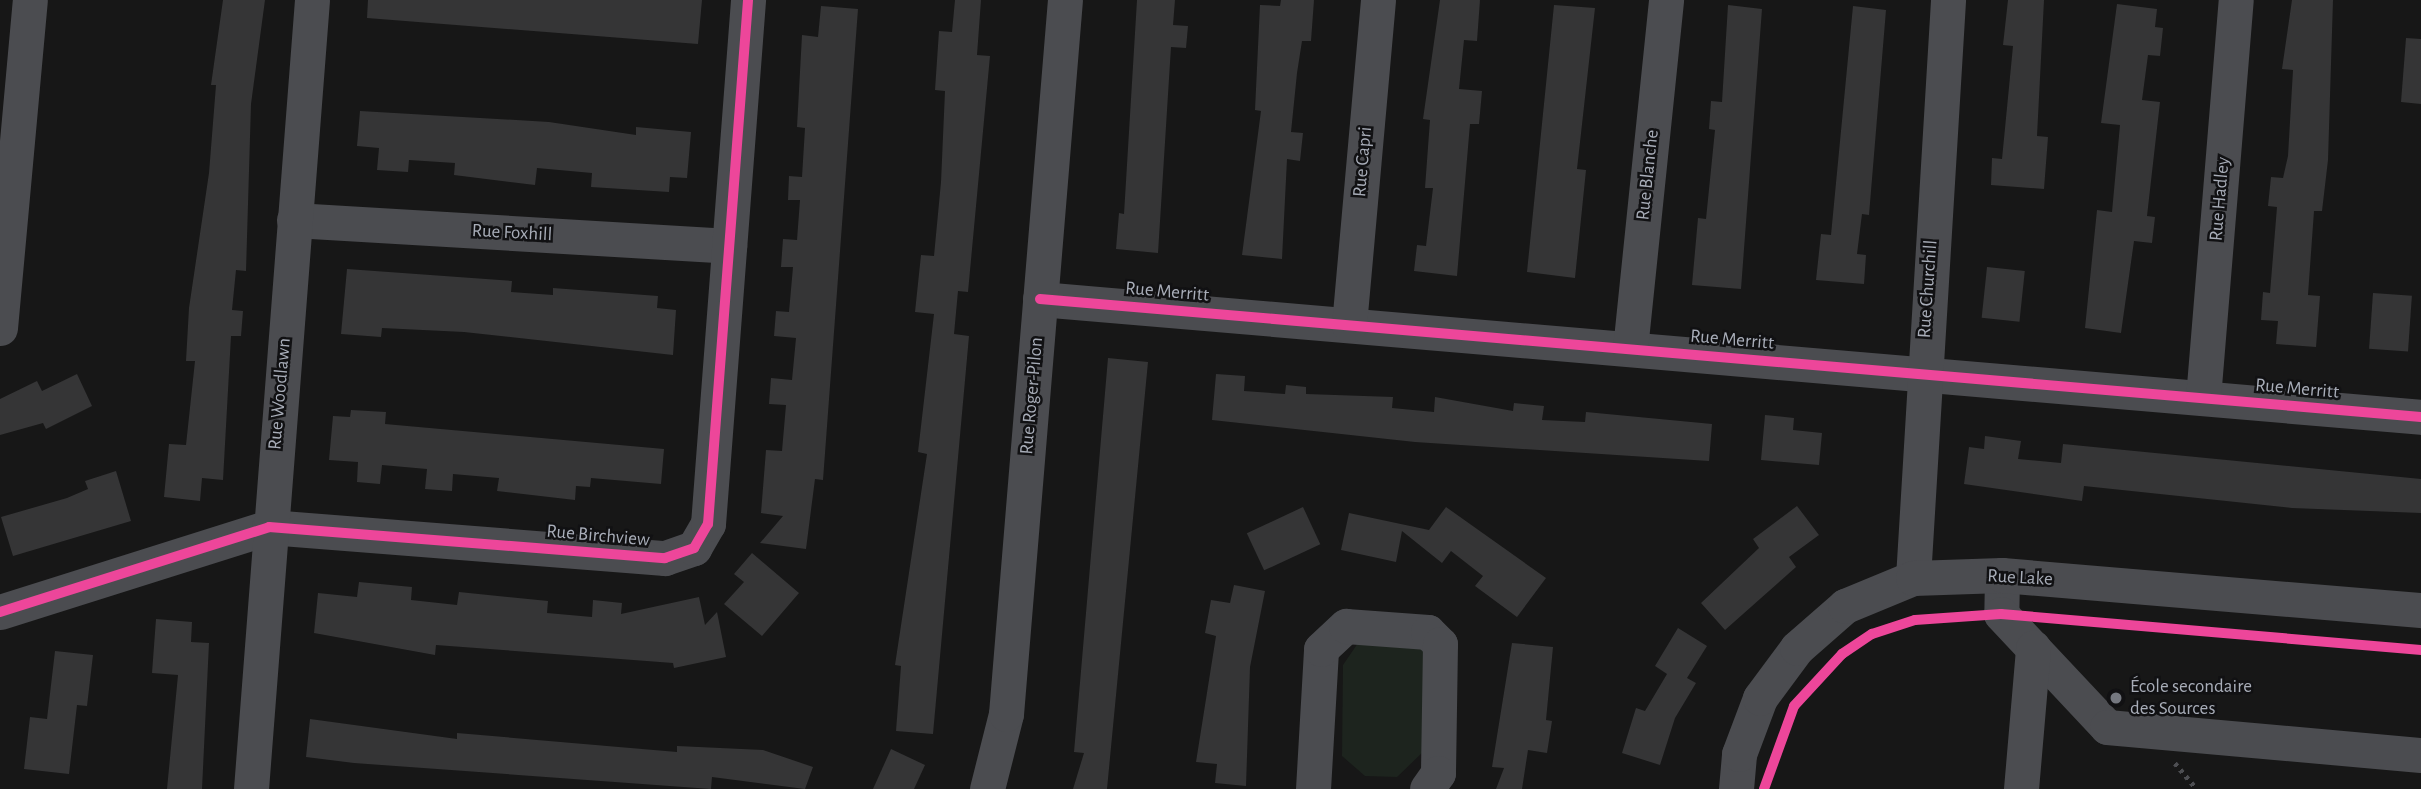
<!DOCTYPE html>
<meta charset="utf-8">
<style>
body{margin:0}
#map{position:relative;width:2421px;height:789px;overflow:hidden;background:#171717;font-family:"Alegreya Sans",sans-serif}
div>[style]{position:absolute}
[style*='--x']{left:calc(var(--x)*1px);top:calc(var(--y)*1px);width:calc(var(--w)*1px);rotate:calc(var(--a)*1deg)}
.green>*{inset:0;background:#1d241e}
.building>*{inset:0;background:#353536;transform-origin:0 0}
.path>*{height:4.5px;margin-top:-2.25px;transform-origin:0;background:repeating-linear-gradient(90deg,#4d4e52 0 3.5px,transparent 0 8.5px)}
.minor>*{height:35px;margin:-17.5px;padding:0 17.5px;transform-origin:17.5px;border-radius:17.5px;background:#4b4c50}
.cycleway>*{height:10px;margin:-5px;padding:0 5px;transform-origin:5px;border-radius:5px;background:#ed469a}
.dots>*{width:19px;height:19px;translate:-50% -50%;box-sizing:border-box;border:4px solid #111113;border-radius:50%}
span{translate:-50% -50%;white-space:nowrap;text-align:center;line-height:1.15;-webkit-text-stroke:5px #111113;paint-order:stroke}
.street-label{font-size:19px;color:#a8adb8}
.poi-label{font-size:19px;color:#a8adb8}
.left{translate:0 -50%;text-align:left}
</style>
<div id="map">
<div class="green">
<i style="clip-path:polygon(1407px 640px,1424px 651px,1424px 751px,1397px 777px,1365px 776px,1342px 756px,1343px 665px,1358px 643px)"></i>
</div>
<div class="building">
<i style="clip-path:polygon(223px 0,265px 0,251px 104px,246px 271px,236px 270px,232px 310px,243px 311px,241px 336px,231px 336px,223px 480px,202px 478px,200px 501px,164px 497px,169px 444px,186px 445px,195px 361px,186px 361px,189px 308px,209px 173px,216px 85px,211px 85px)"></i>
<i style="clip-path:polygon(368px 0,702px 0,698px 44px,367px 18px)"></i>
<i style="clip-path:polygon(955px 0,981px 0,977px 55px,990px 56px,968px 292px,958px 291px,954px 334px,969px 336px,933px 734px,896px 731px,901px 666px,895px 665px,927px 454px,918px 452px,934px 314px,915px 312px,921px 255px,934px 256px,941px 182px,945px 91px,935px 90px,939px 31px,952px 32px)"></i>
<i style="clip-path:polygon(1137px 0,1175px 0,1173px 25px,1188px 26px,1186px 48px,1171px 47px,1158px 253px,1116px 249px,1119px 213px,1124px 214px)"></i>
<i style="clip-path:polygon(1281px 0,1314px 0,1311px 41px,1302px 41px,1297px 73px,1291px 132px,1303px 133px,1300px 161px,1287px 159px,1282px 259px,1242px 255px,1261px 111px,1255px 110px,1260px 5px,1280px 6px)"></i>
<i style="clip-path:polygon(1440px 0,1480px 0,1477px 41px,1464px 40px,1459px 89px,1482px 91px,1479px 124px,1470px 124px,1457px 276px,1414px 271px,1417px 245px,1426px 246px,1433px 188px,1425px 188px,1430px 120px,1423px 119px)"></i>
<i style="clip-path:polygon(2008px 0,2044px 0,2037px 136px,2048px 137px,2044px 189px,1991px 185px,1992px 158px,2002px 159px,2013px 46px,2003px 45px)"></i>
<i style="clip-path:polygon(2292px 0,2333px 0,2328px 160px,2322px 211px,2314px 211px,2308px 295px,2320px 296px,2316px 347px,2276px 344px,2278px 321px,2261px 320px,2263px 292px,2270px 293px,2277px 207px,2268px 206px,2271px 177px,2283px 178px,2288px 156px,2293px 70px,2282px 69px)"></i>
<i style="clip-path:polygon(2117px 4px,2157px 9px,2155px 27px,2163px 28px,2160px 56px,2148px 55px,2142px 100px,2160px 102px,2147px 216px,2155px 217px,2152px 243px,2134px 241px,2121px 333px,2085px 328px,2097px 210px,2112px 212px,2120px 125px,2101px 123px)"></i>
<i style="clip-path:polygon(1554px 5px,1595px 8px,1577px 169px,1586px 170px,1575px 278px,1527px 272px)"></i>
<i style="clip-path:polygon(1728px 5px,1762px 9px,1741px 289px,1692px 285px,1698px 218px,1706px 219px,1715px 130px,1709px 129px,1711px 101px,1722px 102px)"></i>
<i style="clip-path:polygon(821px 6px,858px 9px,823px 480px,815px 479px,806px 549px,760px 543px,783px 516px,761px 513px,766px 450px,782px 451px,786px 405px,769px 404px,771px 378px,792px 380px,796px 338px,774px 336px,776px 311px,789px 312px,793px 267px,781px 267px,783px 239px,797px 240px,800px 200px,788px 200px,789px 176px,802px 177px,805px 128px,797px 127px,802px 35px,818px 37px)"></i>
<i style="clip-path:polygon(1853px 6px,1886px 10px,1869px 215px,1862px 214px,1857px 254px,1866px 255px,1864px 284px,1816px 280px,1821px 234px,1831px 235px)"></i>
<i style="clip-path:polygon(2406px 38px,2421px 39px,2421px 104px,2401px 102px)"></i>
<i style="clip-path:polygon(360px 111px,549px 122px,636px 135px,636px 127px,691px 132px,687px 178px,670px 177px,669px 192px,591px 187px,592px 173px,537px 168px,535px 185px,454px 175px,455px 163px,409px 160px,408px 172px,377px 170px,379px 148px,357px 146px)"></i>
<i style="left:1987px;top:267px;width:38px;height:51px;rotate:6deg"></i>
<i style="clip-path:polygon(347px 269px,512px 281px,511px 292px,553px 295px,553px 288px,658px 296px,657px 308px,676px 310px,673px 355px,464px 332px,382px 328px,381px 337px,341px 334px)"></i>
<i style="left:2373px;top:293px;width:39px;height:56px;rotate:4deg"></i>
<i style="clip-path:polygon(1108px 358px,1148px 362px,1107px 789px,1073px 789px,1084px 753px,1074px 752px)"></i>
<i style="clip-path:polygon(77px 374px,92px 406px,46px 429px,43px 423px,0 435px,0 399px,37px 381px,42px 391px)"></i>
<i style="clip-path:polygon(1216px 374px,1245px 376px,1244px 391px,1285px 394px,1286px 385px,1306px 387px,1306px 394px,1393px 397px,1392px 408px,1434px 412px,1435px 397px,1513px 411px,1514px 403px,1544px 406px,1542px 420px,1585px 422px,1586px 412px,1712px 424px,1709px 461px,1415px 442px,1212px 420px)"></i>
<i style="clip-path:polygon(351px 410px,386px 412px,385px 424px,664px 449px,661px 484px,591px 478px,590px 487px,576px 486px,575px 500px,497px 491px,499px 478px,453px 474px,452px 491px,425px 489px,427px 469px,382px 465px,380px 484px,357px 482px,358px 462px,329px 460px,333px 416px,350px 417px)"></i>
<i style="clip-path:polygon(1765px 415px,1794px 418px,1793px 430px,1822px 433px,1819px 465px,1761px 460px)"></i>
<i style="clip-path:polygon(1985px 436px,2021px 441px,2018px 459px,2061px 463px,2063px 444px,2421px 479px,2421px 513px,2292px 508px,2084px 486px,2082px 501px,1964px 484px,1969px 447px,1984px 449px)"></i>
<i style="clip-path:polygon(116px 471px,131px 521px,13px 556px,1px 517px,67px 498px,88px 489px,85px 481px)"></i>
<i style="clip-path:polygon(1797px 506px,1819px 535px,1789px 557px,1796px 567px,1725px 630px,1701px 603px,1759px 548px,1753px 539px)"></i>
<i style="left:1303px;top:507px;width:41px;height:62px;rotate:65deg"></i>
<i style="clip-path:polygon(1446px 507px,1546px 578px,1517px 617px,1475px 586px,1483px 576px,1451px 551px,1442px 563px,1402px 531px,1396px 562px,1341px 550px,1349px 513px,1429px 530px)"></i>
<i style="clip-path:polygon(752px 553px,799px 593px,762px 636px,724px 604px,744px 582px,734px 574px)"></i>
<i style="clip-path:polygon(359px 582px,412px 587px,411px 600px,457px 605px,459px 592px,548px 601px,547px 613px,592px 617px,593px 600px,622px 603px,621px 614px,699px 597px,705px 625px,717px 612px,726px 657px,674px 668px,673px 663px,436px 645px,435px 655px,314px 633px,318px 593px,357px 597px)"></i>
<i style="clip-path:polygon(1234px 585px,1265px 591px,1250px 667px,1246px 786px,1215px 783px,1217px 764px,1196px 762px,1216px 636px,1205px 633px,1211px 600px,1230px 603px)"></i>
<i style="clip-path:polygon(156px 619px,192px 622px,191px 642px,209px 643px,202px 789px,167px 789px,178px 675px,152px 673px)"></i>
<i style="clip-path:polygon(1678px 628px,1707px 646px,1687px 678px,1696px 683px,1675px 718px,1660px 765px,1622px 753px,1636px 708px,1645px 711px,1667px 674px,1655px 666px)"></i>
<i style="clip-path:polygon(1512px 643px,1553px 647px,1546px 720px,1552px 721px,1547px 753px,1528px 750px,1522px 789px,1496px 789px,1504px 768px,1492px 767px)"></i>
<i style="clip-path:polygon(55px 651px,93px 655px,87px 706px,77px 705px,69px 774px,24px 769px,30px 717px,47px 719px)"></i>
<i style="clip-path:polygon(310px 719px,457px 739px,457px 733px,677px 752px,677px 746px,763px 750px,813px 767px,805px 789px,712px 777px,711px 789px,354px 763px,306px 757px)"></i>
<i style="clip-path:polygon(891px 749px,925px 765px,914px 789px,873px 789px)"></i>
</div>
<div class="path">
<i style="--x:2175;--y:763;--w:34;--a:50"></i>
</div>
<div class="minor">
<i style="--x:294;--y:220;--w:436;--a:3.4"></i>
<i style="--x:1040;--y:299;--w:1386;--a:4.88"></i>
<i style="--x:1349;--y:325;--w:326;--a:-84.9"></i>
<i style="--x:0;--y:328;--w:329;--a:-84.8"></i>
<i style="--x:1630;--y:349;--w:351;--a:-84.1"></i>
<i style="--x:2203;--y:398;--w:399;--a:-85.3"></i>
<i style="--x:2002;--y:575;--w:39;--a:91"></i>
<i style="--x:2001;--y:614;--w:155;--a:46.8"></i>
<i style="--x:2107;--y:727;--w:315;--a:5.1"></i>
<i style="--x:1913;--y:578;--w:579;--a:-86.53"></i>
<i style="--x:0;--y:612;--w:282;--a:-17.5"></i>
<i style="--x:269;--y:527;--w:397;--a:4.5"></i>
<i style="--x:665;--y:558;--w:31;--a:-19"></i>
<i style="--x:694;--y:548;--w:28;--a:-60"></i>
<i style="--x:708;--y:524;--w:526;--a:-85.63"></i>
<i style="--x:251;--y:789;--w:791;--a:-85.58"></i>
<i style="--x:987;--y:789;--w:77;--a:-75.8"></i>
<i style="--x:1006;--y:714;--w:716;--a:-85.28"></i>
<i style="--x:1313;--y:789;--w:140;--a:-86.7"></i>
<i style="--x:1321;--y:649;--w:34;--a:-43"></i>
<i style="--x:1346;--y:626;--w:82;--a:4.2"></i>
<i style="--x:1428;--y:632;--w:17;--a:45"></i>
<i style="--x:1440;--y:644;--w:129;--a:90.9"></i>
<i style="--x:1438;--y:773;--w:19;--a:125"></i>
<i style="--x:1736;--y:789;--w:35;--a:-85"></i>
<i style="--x:1739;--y:754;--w:60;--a:-69.4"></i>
<i style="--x:1760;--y:698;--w:62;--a:-53.5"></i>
<i style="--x:1797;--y:648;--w:64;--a:-41.2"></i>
<i style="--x:1845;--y:606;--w:74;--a:-22.4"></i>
<i style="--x:1913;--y:578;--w:89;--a:-1.9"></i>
<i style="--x:2002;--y:575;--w:420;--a:4.8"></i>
<i style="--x:2021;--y:789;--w:142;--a:-85.1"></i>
</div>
<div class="cycleway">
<i style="--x:1040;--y:299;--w:1386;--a:4.88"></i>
<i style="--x:0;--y:612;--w:282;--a:-17.5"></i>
<i style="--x:269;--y:527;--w:397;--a:4.5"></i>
<i style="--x:665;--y:558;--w:31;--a:-19"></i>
<i style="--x:694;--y:548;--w:28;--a:-60"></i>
<i style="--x:708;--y:524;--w:526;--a:-85.63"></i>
<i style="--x:1764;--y:789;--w:88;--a:-70.1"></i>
<i style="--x:1794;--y:706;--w:71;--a:-47.3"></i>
<i style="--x:1842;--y:654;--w:36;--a:-34"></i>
<i style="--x:1872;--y:634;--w:45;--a:-18"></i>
<i style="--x:1915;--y:620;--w:86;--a:-4"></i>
<i style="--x:2001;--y:614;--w:422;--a:4.9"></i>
</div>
<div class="dots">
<i style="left:2116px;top:698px;background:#757880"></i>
</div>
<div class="street-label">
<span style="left:1363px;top:162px;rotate:-85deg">Rue Capri</span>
<span style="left:1648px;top:175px;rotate:-84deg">Rue Blanche</span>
<span style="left:2220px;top:199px;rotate:-85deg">Rue Hadley</span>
<span style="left:512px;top:233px;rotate:3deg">Rue Foxhill</span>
<span style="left:1928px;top:289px;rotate:-86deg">Rue Churchill</span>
<span style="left:1167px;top:292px;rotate:5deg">Rue Merritt</span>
<span style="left:1732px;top:340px;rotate:5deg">Rue Merritt</span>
<span style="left:2297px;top:389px;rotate:5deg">Rue Merritt</span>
<span style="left:280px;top:394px;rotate:-85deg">Rue Woodlawn</span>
<span style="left:1032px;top:396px;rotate:-85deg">Rue Roger-Pilon</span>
<span style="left:598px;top:536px;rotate:5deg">Rue Birchview</span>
<span style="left:2020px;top:578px;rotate:3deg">Rue Lake</span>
</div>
<div class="poi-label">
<span class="left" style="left:2130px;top:698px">École secondaire<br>des Sources</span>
</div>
</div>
